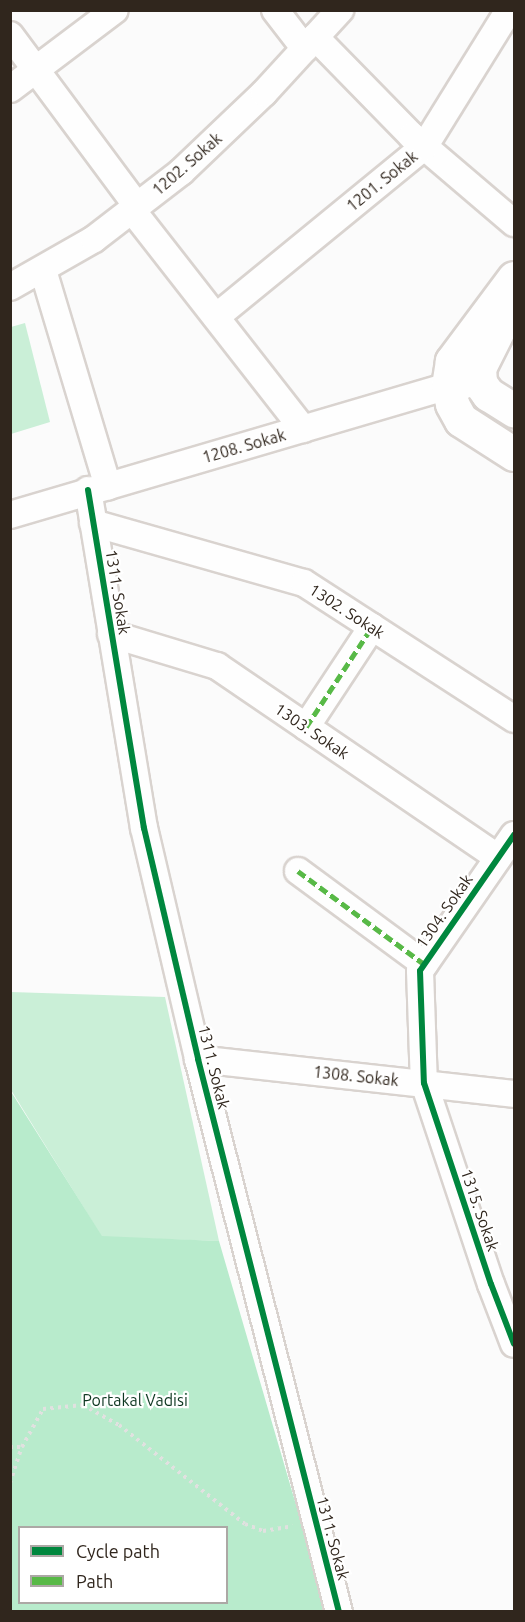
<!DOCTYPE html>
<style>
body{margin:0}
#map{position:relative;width:525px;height:1622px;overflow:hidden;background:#fbfbfb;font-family:Ubuntu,sans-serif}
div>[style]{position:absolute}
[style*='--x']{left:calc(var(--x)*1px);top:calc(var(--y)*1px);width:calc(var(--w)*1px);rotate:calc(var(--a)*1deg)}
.green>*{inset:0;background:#caefd7}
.forest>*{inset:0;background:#b8ebcc}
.path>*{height:4px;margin-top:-2px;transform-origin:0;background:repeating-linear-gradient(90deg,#e1e1e0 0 3px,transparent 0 7.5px)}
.roads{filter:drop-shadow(2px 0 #d9d3cf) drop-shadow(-2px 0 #d9d3cf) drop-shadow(0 2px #d9d3cf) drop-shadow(0 -2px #d9d3cf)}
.minor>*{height:26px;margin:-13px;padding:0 13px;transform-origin:13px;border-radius:13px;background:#fefefe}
.major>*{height:33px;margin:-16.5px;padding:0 16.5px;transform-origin:16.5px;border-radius:16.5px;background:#fefefe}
.quiet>*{height:4.5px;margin-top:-2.25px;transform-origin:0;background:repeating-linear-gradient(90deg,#58b947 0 9px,transparent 0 13.5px)}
.cycleway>*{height:6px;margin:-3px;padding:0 3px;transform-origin:3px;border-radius:3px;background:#00873e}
span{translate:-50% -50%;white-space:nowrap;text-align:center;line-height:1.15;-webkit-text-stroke:4.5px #fff;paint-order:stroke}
.street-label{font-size:16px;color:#30261d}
.park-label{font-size:16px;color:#0e3721}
.frame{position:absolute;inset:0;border:12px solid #30261d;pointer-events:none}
.legend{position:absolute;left:18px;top:1526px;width:210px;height:78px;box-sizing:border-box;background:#fff;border:2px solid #aca8a5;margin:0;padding:8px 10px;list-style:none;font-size:18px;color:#30261d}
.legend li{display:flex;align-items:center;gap:12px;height:30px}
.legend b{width:30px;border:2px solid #aca8a5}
</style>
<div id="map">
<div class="green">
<i style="clip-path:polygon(25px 323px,50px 422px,11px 434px,11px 327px)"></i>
<i style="clip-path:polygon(11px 992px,165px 997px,219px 1241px,102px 1237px,11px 1090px)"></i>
</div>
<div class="forest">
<i style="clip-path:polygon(evenodd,10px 1090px,102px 1236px,219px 1241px,327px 1611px,11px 1611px,10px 1090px,20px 1528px,226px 1528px,226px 1602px,20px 1602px,20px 1528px)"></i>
</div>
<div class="path">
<i style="--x:10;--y:1447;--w:12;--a:0"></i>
<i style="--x:10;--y:1483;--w:38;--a:-72"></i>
<i style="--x:22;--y:1447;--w:43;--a:-61.1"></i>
<i style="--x:43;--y:1409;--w:40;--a:-5.7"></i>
<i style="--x:83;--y:1405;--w:41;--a:29.1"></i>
<i style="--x:119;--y:1425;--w:160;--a:38.2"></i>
<i style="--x:245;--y:1524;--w:19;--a:21"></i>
<i style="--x:263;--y:1531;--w:30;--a:-9"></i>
</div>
<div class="roads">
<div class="minor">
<i style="--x:275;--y:10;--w:49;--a:52.4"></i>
<i style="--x:10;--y:35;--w:213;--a:53.4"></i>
<i style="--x:315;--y:37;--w:139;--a:45.6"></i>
<i style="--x:412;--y:136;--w:134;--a:40.5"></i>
<i style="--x:10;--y:89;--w:131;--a:-37"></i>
<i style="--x:132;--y:210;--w:278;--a:52"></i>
<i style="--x:43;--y:270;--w:226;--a:73.3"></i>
<i style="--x:10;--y:287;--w:97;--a:-29.7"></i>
<i style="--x:94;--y:239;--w:110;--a:-37.6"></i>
<i style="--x:181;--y:172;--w:115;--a:-43.6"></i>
<i style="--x:264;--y:93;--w:113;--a:-47.5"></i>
<i style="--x:216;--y:317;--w:269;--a:-39.3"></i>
<i style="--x:424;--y:147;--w:161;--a:-58.2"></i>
<i style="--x:88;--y:490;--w:343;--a:80.6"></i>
<i style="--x:144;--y:828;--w:237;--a:76.8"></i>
<i style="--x:198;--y:1059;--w:571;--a:75.7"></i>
<i style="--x:10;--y:515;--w:457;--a:-16.4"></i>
<i style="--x:448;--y:386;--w:17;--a:-3"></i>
<i style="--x:93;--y:523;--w:219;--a:15.9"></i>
<i style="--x:304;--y:583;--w:250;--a:32.9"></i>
<i style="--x:111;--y:634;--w:111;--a:16.8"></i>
<i style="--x:217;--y:666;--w:340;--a:34.3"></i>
<i style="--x:306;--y:727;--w:120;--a:-56.6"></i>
<i style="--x:514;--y:835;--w:165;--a:124.7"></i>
<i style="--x:420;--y:971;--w:112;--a:88"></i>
<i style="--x:424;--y:1083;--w:212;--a:71.6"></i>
<i style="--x:491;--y:1284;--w:64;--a:69"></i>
<i style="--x:298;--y:871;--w:157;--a:36.4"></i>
<i style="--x:198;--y:1059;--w:318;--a:6.3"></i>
</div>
<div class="major">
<i style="--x:514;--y:278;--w:104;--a:126.8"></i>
<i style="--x:452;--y:361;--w:25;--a:99"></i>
<i style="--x:448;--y:386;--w:18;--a:77"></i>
<i style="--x:452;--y:404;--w:18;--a:61"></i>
<i style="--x:461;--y:420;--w:63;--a:32.7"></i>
<i style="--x:505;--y:316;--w:58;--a:116.6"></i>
<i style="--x:479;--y:368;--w:15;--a:86"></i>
<i style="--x:480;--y:383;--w:14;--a:54"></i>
<i style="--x:488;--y:394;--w:31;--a:32"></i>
</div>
</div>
<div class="quiet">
<i style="--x:306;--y:727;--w:120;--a:-56.6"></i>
<i style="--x:298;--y:871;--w:157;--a:36.4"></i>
</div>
<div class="cycleway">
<i style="--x:88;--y:490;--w:343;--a:80.6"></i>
<i style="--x:144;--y:828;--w:237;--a:76.8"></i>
<i style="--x:198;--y:1059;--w:571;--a:75.7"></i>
<i style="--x:514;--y:835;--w:165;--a:124.7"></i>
<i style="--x:420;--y:971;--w:112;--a:88"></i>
<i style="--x:424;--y:1083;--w:212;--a:71.6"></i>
<i style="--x:491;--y:1284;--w:64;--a:69"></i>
</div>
<div class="street-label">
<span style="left:187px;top:164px;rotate:-41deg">1202. Sokak</span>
<span style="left:382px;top:181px;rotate:-39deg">1201. Sokak</span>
<span style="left:244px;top:446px;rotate:-16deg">1208. Sokak</span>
<span style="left:118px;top:592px;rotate:81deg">1311. Sokak</span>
<span style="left:347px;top:611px;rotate:33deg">1302. Sokak</span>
<span style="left:312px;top:731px;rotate:34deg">1303. Sokak</span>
<span style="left:444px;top:911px;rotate:-55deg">1304. Sokak</span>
<span style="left:214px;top:1067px;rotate:76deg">1311. Sokak</span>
<span style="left:356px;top:1076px;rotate:6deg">1308. Sokak</span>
<span style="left:480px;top:1210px;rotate:71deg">1315. Sokak</span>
<span style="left:333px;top:1538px;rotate:75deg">1311. Sokak</span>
</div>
<div class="park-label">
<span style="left:135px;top:1400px">Portakal Vadisi</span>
</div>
<div class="frame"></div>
<ul class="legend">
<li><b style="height:8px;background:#00873e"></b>Cycle path</li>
<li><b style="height:8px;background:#58b947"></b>Path</li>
</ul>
</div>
